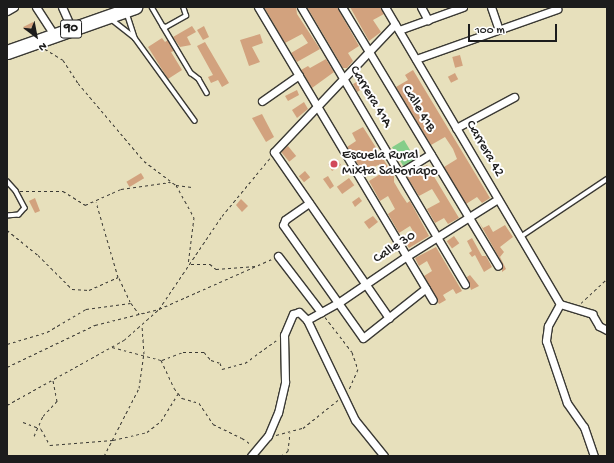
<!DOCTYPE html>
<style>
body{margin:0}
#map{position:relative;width:614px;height:463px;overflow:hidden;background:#e7e0bc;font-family:"Gochi Hand",sans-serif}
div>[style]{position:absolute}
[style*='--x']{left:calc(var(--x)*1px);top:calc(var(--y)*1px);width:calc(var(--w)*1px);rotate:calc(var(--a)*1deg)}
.green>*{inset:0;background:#85cd89;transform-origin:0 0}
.building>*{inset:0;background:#d2a27e;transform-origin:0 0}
.path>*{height:1px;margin-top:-0.5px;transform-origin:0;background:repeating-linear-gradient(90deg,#3a3934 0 3px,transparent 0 6px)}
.roads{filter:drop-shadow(1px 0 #3a3934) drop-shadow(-1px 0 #3a3934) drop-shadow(0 1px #3a3934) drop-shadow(0 -1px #3a3934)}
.lane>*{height:3.5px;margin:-1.75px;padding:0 1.75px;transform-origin:1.75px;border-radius:1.75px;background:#fff}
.street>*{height:7px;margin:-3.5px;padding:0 3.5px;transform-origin:3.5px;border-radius:3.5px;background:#fff}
.highway>*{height:13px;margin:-6.5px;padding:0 6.5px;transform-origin:6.5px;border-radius:6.5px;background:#fff}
.dots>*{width:11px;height:11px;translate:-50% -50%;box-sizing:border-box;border:2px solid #fff;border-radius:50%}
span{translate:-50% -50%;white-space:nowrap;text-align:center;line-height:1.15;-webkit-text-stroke:4px #fff;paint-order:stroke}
.shield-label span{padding:1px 3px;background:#fff;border:1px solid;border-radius:3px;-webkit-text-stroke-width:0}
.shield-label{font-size:13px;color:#1c1c1c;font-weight:700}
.street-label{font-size:14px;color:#1c1c1c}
.poi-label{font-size:14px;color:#1c1c1c}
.left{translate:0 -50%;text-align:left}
.frame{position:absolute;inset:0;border:8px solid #1c1c1c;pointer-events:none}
.north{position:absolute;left:16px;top:16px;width:40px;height:40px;-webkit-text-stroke:3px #fff;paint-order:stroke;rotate:148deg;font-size:11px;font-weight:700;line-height:16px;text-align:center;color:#1c1c1c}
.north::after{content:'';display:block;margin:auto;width:14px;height:18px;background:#1c1c1c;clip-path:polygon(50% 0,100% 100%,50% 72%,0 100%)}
.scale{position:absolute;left:468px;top:24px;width:89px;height:18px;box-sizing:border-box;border:2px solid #1c1c1c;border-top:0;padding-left:5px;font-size:12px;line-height:14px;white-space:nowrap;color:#1c1c1c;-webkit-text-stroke:3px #fff;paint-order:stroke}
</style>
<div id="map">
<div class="green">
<i style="left:404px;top:140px;width:23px;height:14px;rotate:59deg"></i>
</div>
<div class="building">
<i style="clip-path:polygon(264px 7px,296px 7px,297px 14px,320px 49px,297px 62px,291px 53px,308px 43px,302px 34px,285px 43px)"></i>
<i style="clip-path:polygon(307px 7px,337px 7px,359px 46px,348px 53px,353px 61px,347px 68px,343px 68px)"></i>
<i style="clip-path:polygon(350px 7px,380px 7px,384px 14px,373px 20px,381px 32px,369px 41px)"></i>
<i style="left:33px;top:22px;width:4px;height:11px;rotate:63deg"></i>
<i style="clip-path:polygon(192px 26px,196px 32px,187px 37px,191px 45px,180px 47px,173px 37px)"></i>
<i style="clip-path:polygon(204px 26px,209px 37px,203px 40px,197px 30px)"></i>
<i style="clip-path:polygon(260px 34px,263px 43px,252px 47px,260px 62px,249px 66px,240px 40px)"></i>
<i style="clip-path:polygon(162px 38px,165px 42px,168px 40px,174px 51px,171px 52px,182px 70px,168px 79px,148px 47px)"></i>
<i style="clip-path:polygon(205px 42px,229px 83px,222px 87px,218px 80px,211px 83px,208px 77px,213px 75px,197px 46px)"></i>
<i style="left:460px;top:55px;width:11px;height:8px;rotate:75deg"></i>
<i style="clip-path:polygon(326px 59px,334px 72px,312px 88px,301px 70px,308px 66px,310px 68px)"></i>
<i style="clip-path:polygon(413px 70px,490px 198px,482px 203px,477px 197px,466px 204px,444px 167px,457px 159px,453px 149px,445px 137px,431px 145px,396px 87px,408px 80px,405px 75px)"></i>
<i style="left:455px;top:73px;width:7px;height:8px;rotate:63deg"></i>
<i style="clip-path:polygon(362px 79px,367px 86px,357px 92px,353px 84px)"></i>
<i style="clip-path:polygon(297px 90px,299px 95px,288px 101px,285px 96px)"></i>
<i style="clip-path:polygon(304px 102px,308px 109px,297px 118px,292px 110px)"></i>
<i style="clip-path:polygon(262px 114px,274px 137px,266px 142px,252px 118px)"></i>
<i style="clip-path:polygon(363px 127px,394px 176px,394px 182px,401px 194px,407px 203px,410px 201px,429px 236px,409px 248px,405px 242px,416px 236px,410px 226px,399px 233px,388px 214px,395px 209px,388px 196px,380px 201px,369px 181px,382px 173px,378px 165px,372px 168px,371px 166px,362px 171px,347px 147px,356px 141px,352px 133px)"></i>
<i style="left:288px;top:146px;width:13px;height:9px;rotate:51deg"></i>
<i style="clip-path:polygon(337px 159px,341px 165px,332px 171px,328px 164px)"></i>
<i style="clip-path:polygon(427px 165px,459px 218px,448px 224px,444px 218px,435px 223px,427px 209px,440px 202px,432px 189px,419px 196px,407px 177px)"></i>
<i style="left:305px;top:171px;width:8px;height:8px;rotate:50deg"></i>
<i style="left:141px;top:173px;width:6px;height:17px;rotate:59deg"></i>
<i style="clip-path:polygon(328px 176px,334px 186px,330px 189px,323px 179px)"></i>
<i style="left:349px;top:178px;width:9px;height:15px;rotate:54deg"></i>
<i style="clip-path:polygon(359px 197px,362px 201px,355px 207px,352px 202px)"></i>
<i style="clip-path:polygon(35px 198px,40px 211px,35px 213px,29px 201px)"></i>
<i style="clip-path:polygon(241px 199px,248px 206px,242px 212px,236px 205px)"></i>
<i style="clip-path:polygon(373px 216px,378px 222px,369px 229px,364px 222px)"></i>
<i style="clip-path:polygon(479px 222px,483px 228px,489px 225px,493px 232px,505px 225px,513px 237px,500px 247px,504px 252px,500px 257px,506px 269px,502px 272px,502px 263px)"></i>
<i style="left:454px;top:236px;width:9px;height:9px;rotate:54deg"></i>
<i style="clip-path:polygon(472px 238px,482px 256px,486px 256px,492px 267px,484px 272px,475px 255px,472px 257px,469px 253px,472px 251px,467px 241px)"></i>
<i style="clip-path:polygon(436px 247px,462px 291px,456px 294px,453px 289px,443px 295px,446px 300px,439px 304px,424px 276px,432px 271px,427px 261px,419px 266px,415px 258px)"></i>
<i style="clip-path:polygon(470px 275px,479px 286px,471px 290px,467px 277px)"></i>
</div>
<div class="path">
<i style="--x:45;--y:49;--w:21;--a:31"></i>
<i style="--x:63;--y:60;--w:27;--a:57"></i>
<i style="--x:78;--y:83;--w:102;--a:49.8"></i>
<i style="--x:144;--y:161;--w:40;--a:37"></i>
<i style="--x:176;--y:185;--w:16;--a:7"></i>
<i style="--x:176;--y:185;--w:37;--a:61"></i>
<i style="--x:194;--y:217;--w:48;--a:97.1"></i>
<i style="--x:20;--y:191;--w:43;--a:0"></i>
<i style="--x:63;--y:191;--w:26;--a:32"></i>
<i style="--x:85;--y:205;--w:39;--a:-24"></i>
<i style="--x:121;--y:189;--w:50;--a:-8"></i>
<i style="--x:7;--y:230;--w:40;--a:39"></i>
<i style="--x:38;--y:255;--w:48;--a:45"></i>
<i style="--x:72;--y:289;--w:17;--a:3"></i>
<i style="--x:89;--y:290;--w:32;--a:-24"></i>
<i style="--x:118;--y:277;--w:78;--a:-106.3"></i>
<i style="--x:191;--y:264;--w:19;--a:0"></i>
<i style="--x:210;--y:264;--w:8;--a:40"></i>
<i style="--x:216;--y:269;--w:41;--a:-4.2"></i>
<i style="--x:119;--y:278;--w:26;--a:65"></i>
<i style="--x:581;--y:303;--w:35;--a:-43"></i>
<i style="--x:325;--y:317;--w:44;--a:52.4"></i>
<i style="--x:352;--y:352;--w:18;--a:71"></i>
<i style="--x:358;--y:369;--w:24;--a:114"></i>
<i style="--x:7;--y:344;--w:42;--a:-16.7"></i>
<i style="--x:47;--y:332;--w:45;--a:-30.5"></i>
<i style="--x:86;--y:309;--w:45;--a:-7.6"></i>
<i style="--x:131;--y:303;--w:14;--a:54"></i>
<i style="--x:112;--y:347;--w:51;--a:14.9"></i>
<i style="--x:161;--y:360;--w:31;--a:65"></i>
<i style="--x:174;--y:388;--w:13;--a:51"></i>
<i style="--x:182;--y:398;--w:18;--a:16"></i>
<i style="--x:199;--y:403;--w:25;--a:56"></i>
<i style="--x:213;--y:424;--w:32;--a:26"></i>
<i style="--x:242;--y:438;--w:12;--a:35"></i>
<i style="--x:162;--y:360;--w:22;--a:-21"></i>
<i style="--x:183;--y:352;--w:21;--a:0"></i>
<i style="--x:204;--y:352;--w:11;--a:49"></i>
<i style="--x:211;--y:360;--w:9;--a:18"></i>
<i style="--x:220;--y:363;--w:6;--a:72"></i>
<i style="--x:222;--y:369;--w:24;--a:-15"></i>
<i style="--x:245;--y:363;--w:39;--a:-36"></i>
<i style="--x:7;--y:367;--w:98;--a:-25.5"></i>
<i style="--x:95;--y:325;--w:66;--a:-14"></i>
<i style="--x:159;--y:309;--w:124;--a:-23.9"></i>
<i style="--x:7;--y:405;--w:134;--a:-29.1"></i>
<i style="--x:124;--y:340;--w:47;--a:-41.5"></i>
<i style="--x:159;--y:309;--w:112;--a:-55.9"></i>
<i style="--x:222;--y:216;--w:75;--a:-50.4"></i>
<i style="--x:23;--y:422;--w:19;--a:21"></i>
<i style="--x:41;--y:429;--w:18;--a:61"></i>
<i style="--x:50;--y:445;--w:63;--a:-4.5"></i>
<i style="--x:113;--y:440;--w:35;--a:-13"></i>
<i style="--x:147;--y:432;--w:18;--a:-38"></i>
<i style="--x:161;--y:421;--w:32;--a:-58"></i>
<i style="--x:276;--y:435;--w:28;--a:-15"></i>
<i style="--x:303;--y:428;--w:45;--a:-38.7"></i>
<i style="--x:34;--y:436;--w:22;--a:-66"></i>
<i style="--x:43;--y:416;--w:21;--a:-47"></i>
<i style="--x:57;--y:401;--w:21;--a:-101"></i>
<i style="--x:104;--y:456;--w:76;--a:-62.8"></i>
<i style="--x:139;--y:388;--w:34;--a:-82"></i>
<i style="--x:144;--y:354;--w:29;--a:-94"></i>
<i style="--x:281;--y:456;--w:9;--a:-36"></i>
<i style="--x:288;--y:451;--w:18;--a:-84"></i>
</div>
<div class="roads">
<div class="lane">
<i style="--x:152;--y:7;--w:22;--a:60"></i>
<i style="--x:163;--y:26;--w:3;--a:18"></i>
<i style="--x:166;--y:27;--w:23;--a:-29"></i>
<i style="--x:186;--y:16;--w:9;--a:-108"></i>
<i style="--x:127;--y:13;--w:26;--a:72"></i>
<i style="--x:135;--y:38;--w:102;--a:54.1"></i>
<i style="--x:111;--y:19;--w:29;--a:38"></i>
<i style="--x:163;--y:26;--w:55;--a:59.2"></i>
<i style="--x:191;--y:73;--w:10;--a:37"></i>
<i style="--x:199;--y:79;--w:16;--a:60"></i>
<i style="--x:7;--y:181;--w:13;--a:48"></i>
<i style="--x:16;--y:191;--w:19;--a:62"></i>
<i style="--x:25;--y:208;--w:9;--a:131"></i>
<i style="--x:19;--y:215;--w:12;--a:175"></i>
<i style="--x:522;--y:236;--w:102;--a:-33.8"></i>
</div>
<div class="street">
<i style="--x:36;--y:7;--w:33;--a:57"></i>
<i style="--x:62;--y:7;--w:24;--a:66"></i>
<i style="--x:258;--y:7;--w:341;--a:59.2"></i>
<i style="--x:301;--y:7;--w:322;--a:59.4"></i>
<i style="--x:342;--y:7;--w:302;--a:58.9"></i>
<i style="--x:385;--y:7;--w:345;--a:59.5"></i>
<i style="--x:421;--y:7;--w:15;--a:62"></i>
<i style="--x:491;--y:7;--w:24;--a:71"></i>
<i style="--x:7;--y:11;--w:8;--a:-30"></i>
<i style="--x:399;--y:30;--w:68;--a:-19.8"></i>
<i style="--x:416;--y:59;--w:150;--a:-19.5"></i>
<i style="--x:262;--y:101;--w:45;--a:-35.1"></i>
<i style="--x:456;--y:128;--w:66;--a:-28.1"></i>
<i style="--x:400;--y:173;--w:36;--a:-32"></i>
<i style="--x:309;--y:203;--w:29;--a:145"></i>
<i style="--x:285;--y:220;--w:5;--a:112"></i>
<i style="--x:283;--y:225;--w:138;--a:54.7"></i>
<i style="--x:363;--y:338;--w:80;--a:-38.4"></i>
<i style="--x:278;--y:256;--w:71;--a:52.5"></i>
<i style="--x:560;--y:304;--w:25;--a:119"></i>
<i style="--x:548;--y:326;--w:15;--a:98"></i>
<i style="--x:546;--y:341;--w:65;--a:71.3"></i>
<i style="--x:567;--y:403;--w:29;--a:55"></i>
<i style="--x:584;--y:427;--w:31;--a:71"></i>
<i style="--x:560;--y:304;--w:34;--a:17"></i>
<i style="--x:592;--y:314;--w:14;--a:60"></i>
<i style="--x:599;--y:326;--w:9;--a:27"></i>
<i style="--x:389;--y:318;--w:202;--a:-124.7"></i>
<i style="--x:274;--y:152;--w:176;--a:-46.6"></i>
<i style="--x:307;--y:320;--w:35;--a:-29"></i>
<i style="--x:338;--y:303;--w:83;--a:-34.3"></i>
<i style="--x:407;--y:256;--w:107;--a:-32.1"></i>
<i style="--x:251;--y:456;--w:26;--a:-50"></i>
<i style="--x:268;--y:436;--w:25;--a:-67"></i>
<i style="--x:278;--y:413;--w:32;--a:-77"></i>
<i style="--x:285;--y:382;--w:47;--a:-91.2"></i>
<i style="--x:284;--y:335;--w:23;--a:-67"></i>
<i style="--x:293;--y:314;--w:6;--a:-18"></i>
<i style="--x:299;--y:312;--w:11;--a:45"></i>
<i style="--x:307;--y:320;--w:111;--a:64.4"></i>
<i style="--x:355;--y:420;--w:46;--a:51.1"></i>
</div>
<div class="highway">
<i style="--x:7;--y:52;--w:136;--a:-19.4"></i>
</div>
</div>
<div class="dots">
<i style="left:334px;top:164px;background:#d1495b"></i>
</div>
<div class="shield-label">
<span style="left:71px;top:29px">90</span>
</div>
<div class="street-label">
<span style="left:370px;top:97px;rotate:59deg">Carrera 41A</span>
<span style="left:418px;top:109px;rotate:59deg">Calle 41B</span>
<span style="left:484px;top:149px;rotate:60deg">Carrera 42</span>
<span style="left:395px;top:248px;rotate:-33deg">Calle 30</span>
</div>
<div class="poi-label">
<span class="left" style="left:342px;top:164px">Escuela Rural<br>Mixta Saboriapo</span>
</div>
<div class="frame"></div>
<div class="north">N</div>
<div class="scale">100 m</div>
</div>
